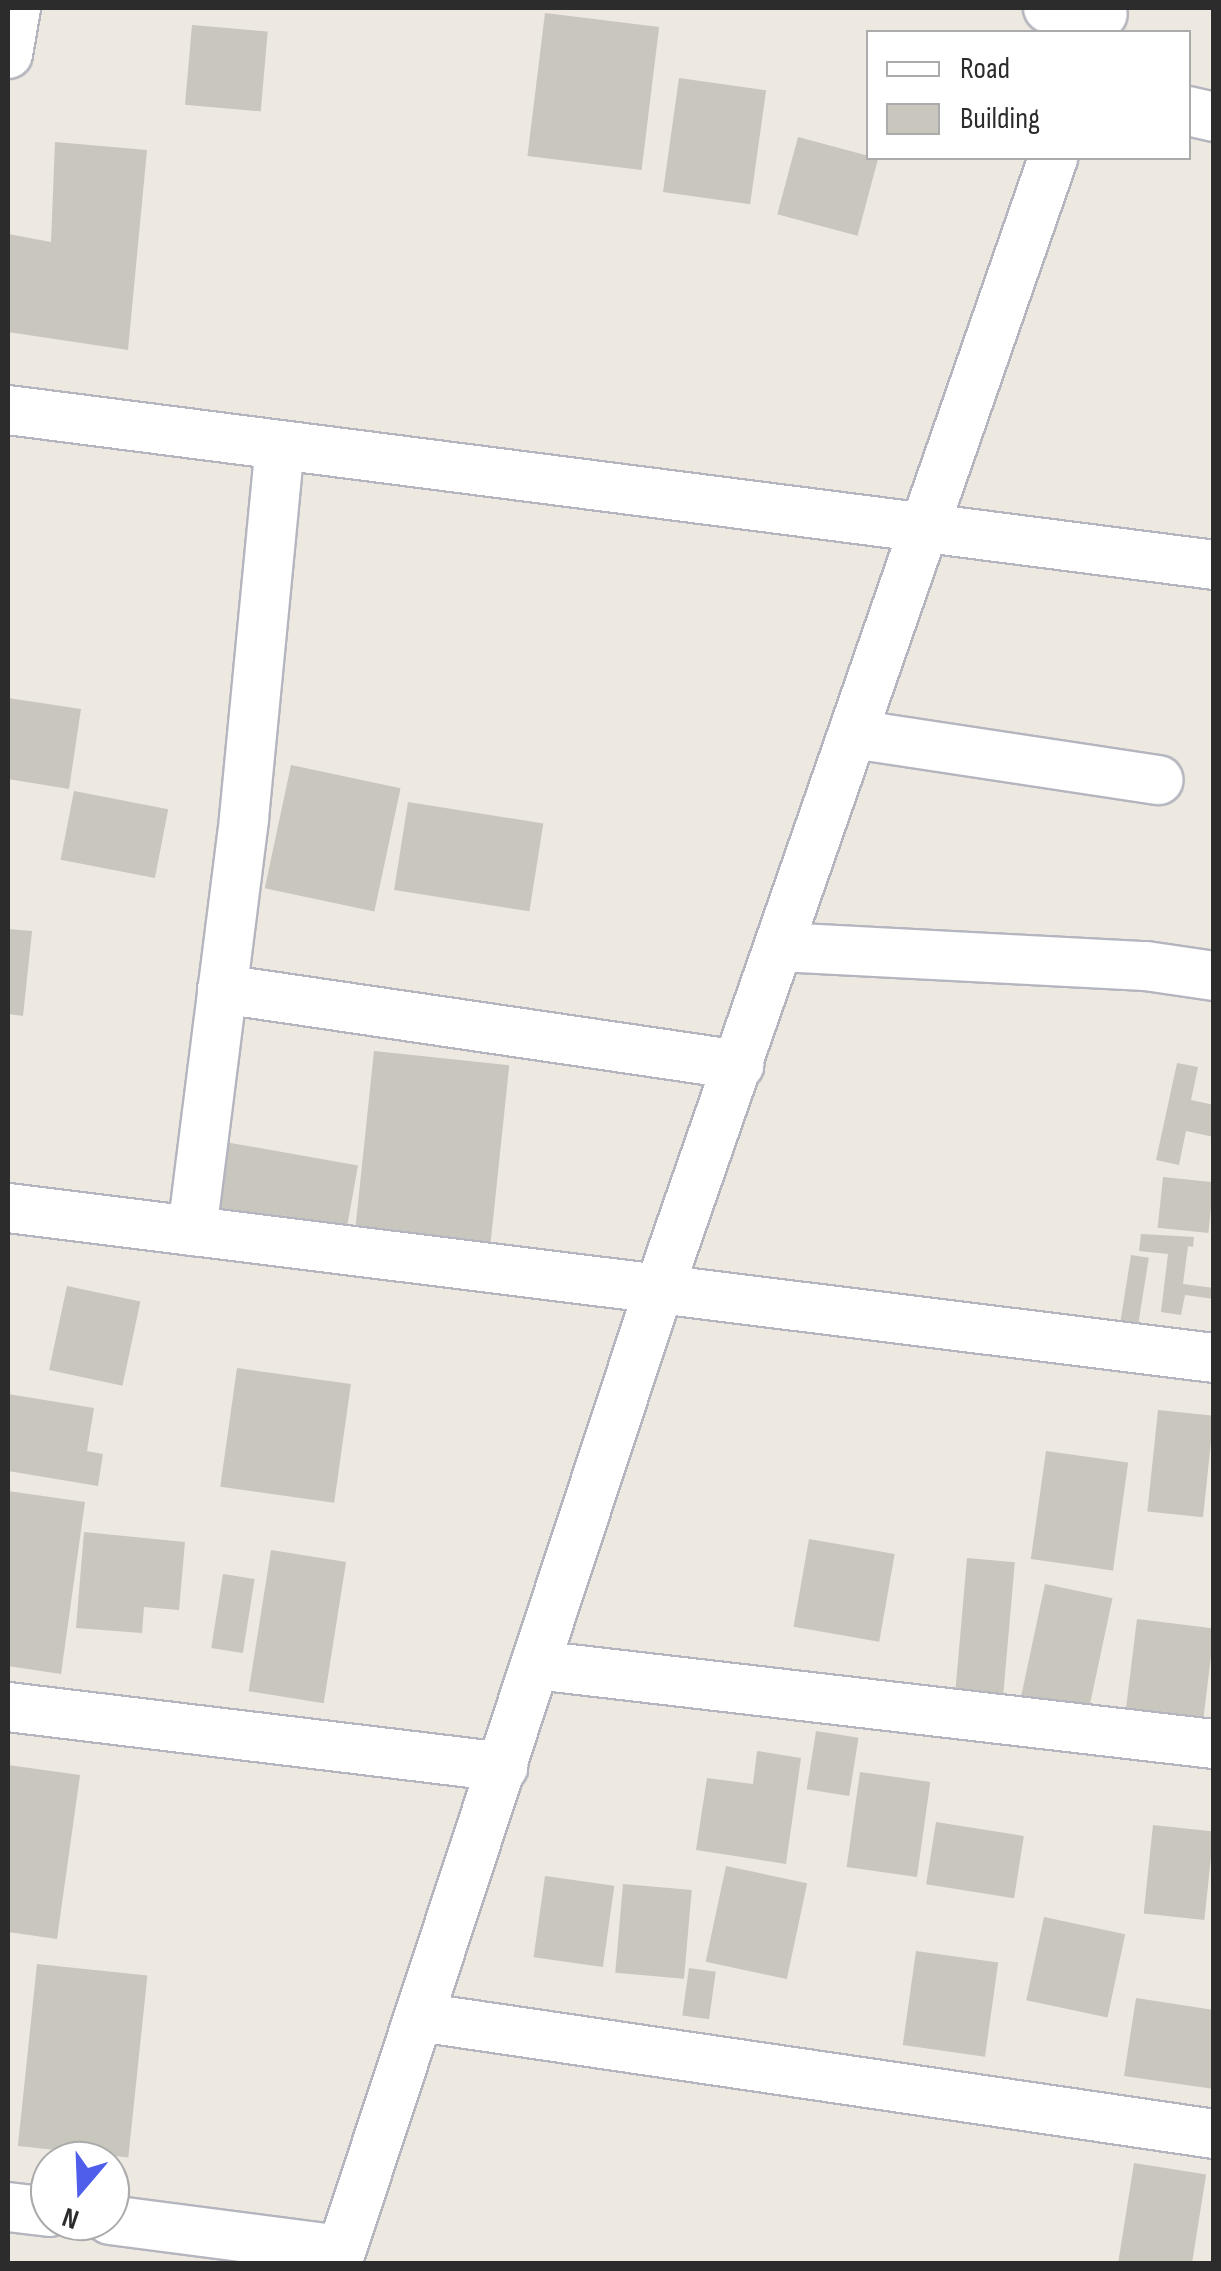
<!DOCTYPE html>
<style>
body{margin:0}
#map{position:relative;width:1221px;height:2271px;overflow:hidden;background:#ede8e0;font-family:"Sofia Sans Condensed",sans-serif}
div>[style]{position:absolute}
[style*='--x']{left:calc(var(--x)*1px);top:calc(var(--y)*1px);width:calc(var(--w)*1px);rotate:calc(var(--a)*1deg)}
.building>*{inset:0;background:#c9c6be;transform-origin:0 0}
.roads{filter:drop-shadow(2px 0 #b4b5be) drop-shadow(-2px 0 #b4b5be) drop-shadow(0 2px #b4b5be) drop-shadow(0 -2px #b4b5be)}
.minor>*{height:48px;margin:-24px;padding:0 24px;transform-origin:24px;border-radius:24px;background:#fff}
span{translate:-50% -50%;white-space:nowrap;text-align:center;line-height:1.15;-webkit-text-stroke:10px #fff;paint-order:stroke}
.frame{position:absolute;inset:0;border:10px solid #2c2c2c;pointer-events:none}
.legend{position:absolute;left:866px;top:30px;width:325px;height:130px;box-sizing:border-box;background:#fff;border:2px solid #ababab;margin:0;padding:12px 18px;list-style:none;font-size:30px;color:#2c2c2c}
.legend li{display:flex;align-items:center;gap:20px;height:50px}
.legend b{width:50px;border:2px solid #ababab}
.north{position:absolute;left:30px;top:2141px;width:100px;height:100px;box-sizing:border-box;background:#fff;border:2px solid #ababab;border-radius:50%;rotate:199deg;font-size:28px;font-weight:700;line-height:40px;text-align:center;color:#2c2c2c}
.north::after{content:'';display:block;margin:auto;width:35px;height:45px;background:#4f5feb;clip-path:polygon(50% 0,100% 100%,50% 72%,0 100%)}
</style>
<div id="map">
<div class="building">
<i style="left:545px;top:13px;width:115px;height:144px;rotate:7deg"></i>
<i style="left:192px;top:25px;width:76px;height:80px;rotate:5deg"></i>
<i style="left:679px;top:78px;width:88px;height:115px;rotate:8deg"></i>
<i style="left:798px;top:137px;width:83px;height:80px;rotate:15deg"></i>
<i style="clip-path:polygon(55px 142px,147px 150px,128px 350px,8px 332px,8px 234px,51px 242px)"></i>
<i style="clip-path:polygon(8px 698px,81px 709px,69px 789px,8px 779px)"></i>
<i style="left:291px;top:765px;width:112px;height:126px;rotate:12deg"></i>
<i style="left:74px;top:791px;width:96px;height:70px;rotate:11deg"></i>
<i style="left:408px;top:802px;width:137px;height:89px;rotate:9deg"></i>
<i style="clip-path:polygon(8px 929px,32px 931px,23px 1016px,8px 1014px)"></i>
<i style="left:374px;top:1051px;width:136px;height:186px;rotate:6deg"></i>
<i style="clip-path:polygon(1177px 1063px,1198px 1067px,1191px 1100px,1214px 1105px,1214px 1137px,1186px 1131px,1179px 1165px,1156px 1160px)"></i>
<i style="left:225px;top:1142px;width:135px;height:73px;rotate:10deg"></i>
<i style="left:1163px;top:1177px;width:51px;height:51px;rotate:6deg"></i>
<i style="clip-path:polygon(1141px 1234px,1194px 1237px,1193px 1247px,1188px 1246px,1183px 1284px,1214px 1288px,1214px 1299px,1185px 1295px,1181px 1315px,1161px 1312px,1168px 1254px,1139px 1251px)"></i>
<i style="left:1131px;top:1255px;width:18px;height:71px;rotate:9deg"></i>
<i style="left:67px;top:1286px;width:75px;height:86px;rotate:12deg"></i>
<i style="left:237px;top:1368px;width:115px;height:120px;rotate:8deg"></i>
<i style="clip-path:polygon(8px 1394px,94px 1408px,87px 1451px,103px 1454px,98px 1486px,8px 1471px)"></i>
<i style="left:1158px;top:1410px;width:56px;height:102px;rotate:6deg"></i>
<i style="left:1046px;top:1451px;width:83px;height:109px;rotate:8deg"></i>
<i style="clip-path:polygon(8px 1491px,85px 1502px,61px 1674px,8px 1666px)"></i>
<i style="clip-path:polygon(84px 1532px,185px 1542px,179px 1610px,144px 1607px,142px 1633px,76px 1628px)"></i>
<i style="left:809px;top:1539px;width:87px;height:89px;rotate:10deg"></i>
<i style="left:271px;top:1550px;width:76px;height:143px;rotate:9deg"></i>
<i style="left:967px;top:1558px;width:48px;height:136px;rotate:5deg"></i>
<i style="left:223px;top:1574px;width:32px;height:75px;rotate:9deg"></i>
<i style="left:1045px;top:1584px;width:69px;height:115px;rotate:12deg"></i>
<i style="left:1137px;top:1619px;width:78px;height:98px;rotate:7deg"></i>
<i style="left:816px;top:1731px;width:43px;height:59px;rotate:9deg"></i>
<i style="clip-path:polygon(757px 1751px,801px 1758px,786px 1864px,696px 1850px,707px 1778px,753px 1784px)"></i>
<i style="clip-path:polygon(8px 1765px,80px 1775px,57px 1939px,8px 1932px)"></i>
<i style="left:860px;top:1772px;width:71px;height:96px;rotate:8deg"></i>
<i style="left:936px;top:1822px;width:89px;height:63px;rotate:9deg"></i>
<i style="left:1153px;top:1825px;width:61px;height:89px;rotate:6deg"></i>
<i style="left:726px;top:1866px;width:83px;height:98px;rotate:12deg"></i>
<i style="left:545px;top:1876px;width:70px;height:82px;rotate:8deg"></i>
<i style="left:623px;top:1884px;width:69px;height:89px;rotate:5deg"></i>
<i style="left:1044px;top:1917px;width:83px;height:85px;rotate:12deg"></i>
<i style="left:916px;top:1951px;width:83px;height:95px;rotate:8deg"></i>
<i style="left:37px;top:1964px;width:111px;height:183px;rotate:6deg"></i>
<i style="left:689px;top:1968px;width:27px;height:48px;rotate:8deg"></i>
<i style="clip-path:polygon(1136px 1998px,1214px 2010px,1214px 2089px,1124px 2076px)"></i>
<i style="left:1134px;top:2163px;width:73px;height:102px;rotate:9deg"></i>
</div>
<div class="roads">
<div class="minor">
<i style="--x:1048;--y:8;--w:55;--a:6.2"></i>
<i style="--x:8;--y:54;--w:47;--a:-80.1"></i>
<i style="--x:1188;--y:111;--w:27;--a:13"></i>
<i style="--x:8;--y:410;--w:1216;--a:7.32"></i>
<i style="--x:854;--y:734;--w:308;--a:8.6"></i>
<i style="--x:780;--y:947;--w:366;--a:3"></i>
<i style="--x:1146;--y:966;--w:69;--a:8.4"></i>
<i style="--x:222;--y:989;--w:523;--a:8.36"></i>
<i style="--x:8;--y:1208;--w:1215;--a:7.09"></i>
<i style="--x:192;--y:1231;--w:416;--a:-82.8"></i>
<i style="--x:244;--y:818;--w:374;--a:-84.5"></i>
<i style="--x:536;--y:1665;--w:683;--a:6.65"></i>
<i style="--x:8;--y:1707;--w:499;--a:6.9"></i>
<i style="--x:419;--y:2017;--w:804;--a:8.37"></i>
<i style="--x:8;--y:2207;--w:42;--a:6.8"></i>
<i style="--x:110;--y:2220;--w:233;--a:7.4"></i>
<i style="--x:337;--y:2264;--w:1027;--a:-71.72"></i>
<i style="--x:659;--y:1289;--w:1198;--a:-70.79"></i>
</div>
</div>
<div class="frame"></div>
<ul class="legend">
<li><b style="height:12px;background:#fff"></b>Road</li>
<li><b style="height:28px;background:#c9c6be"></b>Building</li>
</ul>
<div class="north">N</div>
</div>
